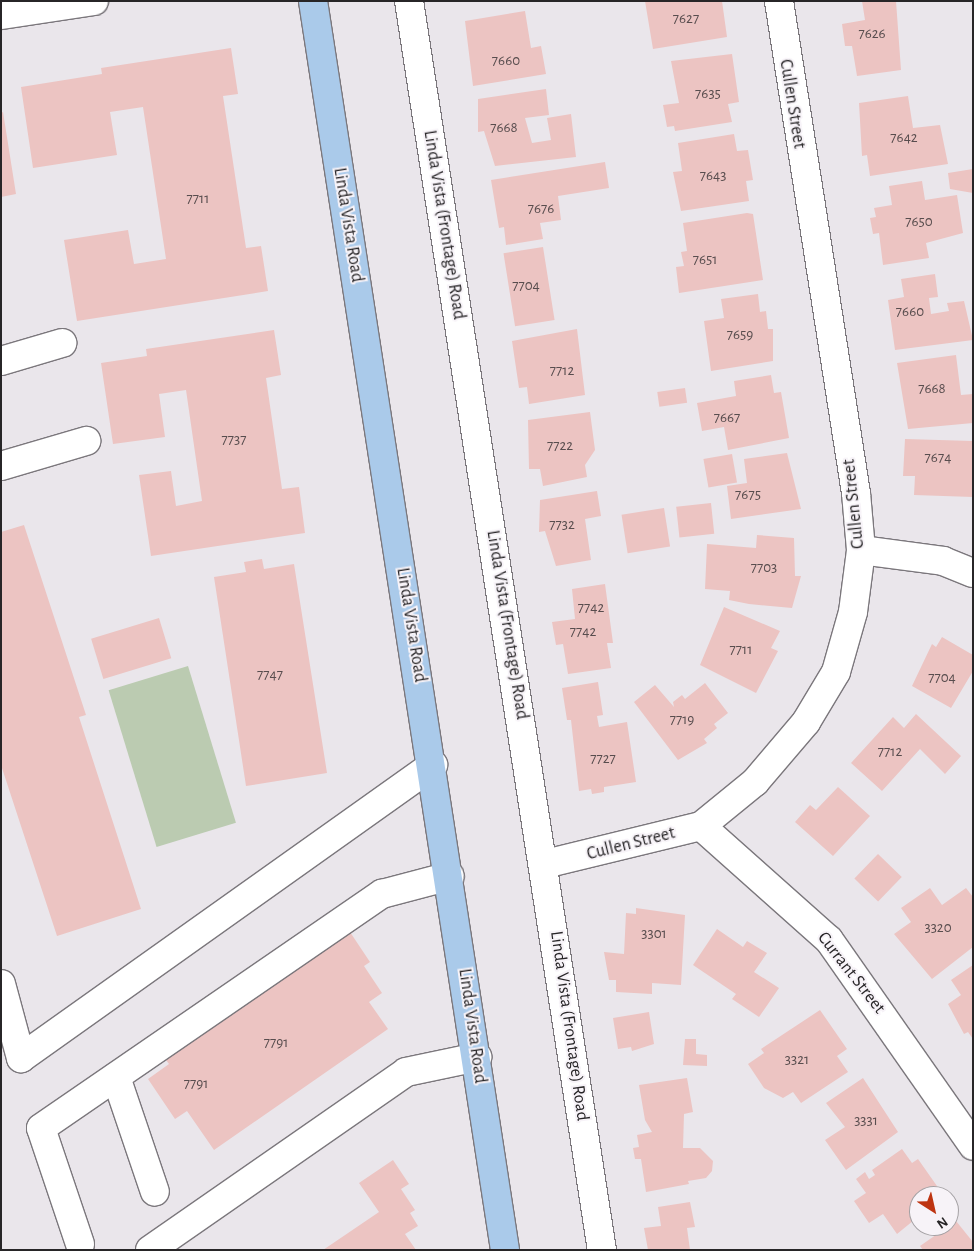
<!DOCTYPE html>
<style>
body{margin:0}
#map{position:relative;width:974px;height:1251px;overflow:hidden;background:#eae6eb;font-family:"Alegreya Sans",sans-serif}
div>[style]{position:absolute}
[style*='--x']{left:calc(var(--x)*1px);top:calc(var(--y)*1px);width:calc(var(--w)*1px);rotate:calc(var(--a)*1deg)}
.green>*{inset:0;background:#bbcbb1;transform-origin:0 0}
.building>*{inset:0;background:#ecc4c2;transform-origin:0 0}
.roads{filter:drop-shadow(1px 0 #7b777c) drop-shadow(-1px 0 #7b777c) drop-shadow(0 1px #7b777c) drop-shadow(0 -1px #7b777c)}
.minor>*{height:28px;margin:-14px;padding:0 14px;transform-origin:14px;border-radius:14px;background:#fff}
.major>*{height:28px;margin:-14px;padding:0 14px;transform-origin:14px;border-radius:14px;background:#aacaea}
span{translate:-50% -50%;white-space:nowrap;text-align:center;line-height:1.15;-webkit-text-stroke:4px #f7f3f8;paint-order:stroke}
.number-label{font-size:15px;color:#584d4e}
.number-label span{-webkit-text-stroke-width:0}
.street-label{font-size:18px;color:#272527}
.frame{position:absolute;inset:0;border:2px solid #272527;pointer-events:none}
.north{position:absolute;left:909px;top:1186px;width:50px;height:50px;box-sizing:border-box;background:#f7f3f8;border:1px solid #a4a1a4;border-radius:50%;rotate:145deg;font-size:14px;font-weight:700;line-height:20px;text-align:center;color:#272527}
.north::after{content:'';display:block;margin:auto;width:18px;height:22px;background:#be3411;clip-path:polygon(50% 0,100% 100%,50% 72%,0 100%)}
</style>
<div id="map">
<div class="green">
<i style="left:188px;top:666px;width:164px;height:83px;rotate:73deg"></i>
</div>
<div class="building">
<i style="clip-path:polygon(645px 1px,722px 1px,727px 37px,653px 49px)"></i>
<i style="clip-path:polygon(862px 1px,896px 1px,901px 70px,857px 76px,852px 46px,845px 46px,842px 24px,865px 20px)"></i>
<i style="clip-path:polygon(525px 11px,531px 48px,541px 46px,546px 74px,473px 86px,465px 21px)"></i>
<i style="clip-path:polygon(231px 48px,238px 94px,223px 96px,246px 248px,261px 246px,268px 291px,77px 321px,64px 240px,128px 230px,134px 264px,166px 259px,143px 107px,110px 112px,117px 155px,33px 168px,21px 87px,102px 74px,101px 68px)"></i>
<i style="clip-path:polygon(732px 54px,739px 102px,728px 104px,732px 122px,675px 131px,674px 126px,667px 127px,663px 105px,679px 103px,671px 61px)"></i>
<i style="clip-path:polygon(546px 89px,549px 115px,525px 118px,532px 143px,551px 140px,547px 118px,571px 114px,576px 157px,495px 166px,484px 131px,478px 132px,478px 99px)"></i>
<i style="clip-path:polygon(908px 96px,913px 128px,940px 125px,948px 164px,870px 176px,867px 155px,862px 156px,859px 103px)"></i>
<i style="clip-path:polygon(3px 112px,16px 194px,1px 197px,1px 113px)"></i>
<i style="clip-path:polygon(734px 134px,737px 151px,748px 150px,753px 180px,746px 181px,749px 201px,681px 211px,673px 172px,682px 171px,678px 143px)"></i>
<i style="clip-path:polygon(605px 162px,609px 188px,558px 196px,561px 220px,540px 223px,543px 239px,506px 245px,504px 227px,499px 228px,491px 180px)"></i>
<i style="clip-path:polygon(973px 169px,973px 193px,950px 189px,948px 173px)"></i>
<i style="clip-path:polygon(922px 181px,925px 200px,957px 195px,963px 233px,926px 243px,929px 258px,883px 265px,879px 233px,873px 234px,870px 218px,876px 217px,874px 208px,892px 205px,889px 186px)"></i>
<i style="clip-path:polygon(747px 213px,753px 214px,763px 280px,679px 293px,676px 267px,684px 266px,681px 252px,687px 251px,683px 223px)"></i>
<i style="left:543px;top:247px;width:74px;height:40px;rotate:81deg"></i>
<i style="clip-path:polygon(935px 274px,938px 297px,929px 298px,931px 314px,949px 311px,947px 303px,964px 301px,973px 340px,895px 350px,888px 300px,904px 297px,901px 279px)"></i>
<i style="clip-path:polygon(758px 294px,760px 312px,766px 311px,768px 329px,773px 329px,773px 361px,711px 371px,704px 321px,724px 318px,721px 299px)"></i>
<i style="clip-path:polygon(577px 329px,585px 395px,529px 404px,527px 387px,519px 388px,512px 341px)"></i>
<i style="clip-path:polygon(274px 330px,281px 375px,266px 378px,282px 489px,299px 487px,305px 533px,151px 556px,139px 475px,171px 471px,176px 506px,202px 501px,186px 390px,159px 394px,165px 437px,113px 444px,101px 363px,147px 356px,146px 349px)"></i>
<i style="clip-path:polygon(956px 355px,961px 395px,973px 394px,973px 423px,908px 429px,897px 363px)"></i>
<i style="clip-path:polygon(771px 375px,774px 393px,781px 392px,789px 438px,728px 450px,724px 427px,702px 431px,697px 403px,736px 396px,734px 381px)"></i>
<i style="left:685px;top:388px;width:15px;height:28px;rotate:82deg"></i>
<i style="clip-path:polygon(590px 412px,595px 450px,585px 465px,587px 477px,543px 486px,540px 469px,529px 469px,528px 420px)"></i>
<i style="clip-path:polygon(905px 439px,973px 441px,973px 497px,914px 495px,915px 476px,903px 476px)"></i>
<i style="clip-path:polygon(787px 453px,801px 509px,731px 519px,727px 486px,747px 483px,744px 459px)"></i>
<i style="left:732px;top:454px;width:29px;height:29px;rotate:80deg"></i>
<i style="clip-path:polygon(597px 491px,601px 516px,585px 519px,591px 560px,556px 566px,545px 531px,539px 532px,540px 500px)"></i>
<i style="left:711px;top:503px;width:31px;height:35px;rotate:84deg"></i>
<i style="left:664px;top:508px;width:39px;height:43px;rotate:81deg"></i>
<i style="clip-path:polygon(24px 525px,86px 715px,79px 717px,141px 909px,57px 936px,1px 765px,1px 532px)"></i>
<i style="clip-path:polygon(757px 535px,794px 538px,795px 576px,801px 576px,792px 608px,749px 604px,729px 600px,730px 591px,705px 589px,707px 544px,756px 548px)"></i>
<i style="clip-path:polygon(262px 559px,264px 569px,294px 564px,327px 773px,246px 786px,214px 577px,246px 572px,244px 562px)"></i>
<i style="clip-path:polygon(605px 584px,613px 643px,607px 643px,611px 668px,568px 674px,563px 644px,556px 645px,552px 622px,575px 619px,572px 589px)"></i>
<i style="clip-path:polygon(724px 607px,780px 631px,771px 648px,778px 651px,756px 693px,700px 665px)"></i>
<i style="left:159px;top:618px;width:42px;height:71px;rotate:73deg"></i>
<i style="clip-path:polygon(942px 637px,973px 655px,973px 671px,951px 708px,912px 686px,932px 644px,936px 647px)"></i>
<i style="clip-path:polygon(598px 682px,603px 715px,597px 716px,599px 727px,627px 722px,636px 782px,604px 787px,604px 792px,592px 794px,591px 789px,579px 791px,571px 720px,567px 720px,562px 688px)"></i>
<i style="clip-path:polygon(705px 683px,728px 713px,714px 724px,717px 728px,704px 739px,707px 743px,678px 760px,634px 702px,655px 685px,674px 707px,673px 702px,682px 695px,685px 699px)"></i>
<i style="clip-path:polygon(916px 714px,961px 756px,945px 774px,920px 749px,882px 791px,851px 763px,893px 717px,904px 728px)"></i>
<i style="clip-path:polygon(838px 787px,870px 816px,833px 856px,795px 822px,810px 805px,816px 810px)"></i>
<i style="left:878px;top:854px;width:33px;height:34px;rotate:44deg"></i>
<i style="clip-path:polygon(930px 888px,942px 905px,966px 888px,973px 897px,973px 947px,932px 979px,894px 934px,911px 922px,901px 908px)"></i>
<i style="clip-path:polygon(636px 908px,685px 915px,681px 985px,652px 983px,652px 994px,616px 992px,616px 980px,609px 980px,604px 952px,624px 954px,626px 913px,636px 914px)"></i>
<i style="clip-path:polygon(348px 929px,370px 962px,364px 966px,382px 993px,369px 1002px,388px 1029px,214px 1150px,187px 1111px,175px 1119px,148px 1079px,169px 1064px,163px 1056px)"></i>
<i style="clip-path:polygon(717px 929px,743px 947px,747px 941px,767px 953px,754px 972px,779px 988px,759px 1017px,732px 999px,736px 994px,693px 965px)"></i>
<i style="clip-path:polygon(973px 965px,973px 1039px,968px 1032px,964px 1034px,948px 1004px,961px 995px,951px 980px)"></i>
<i style="clip-path:polygon(820px 1010px,847px 1049px,837px 1056px,848px 1072px,801px 1103px,793px 1092px,783px 1098px,764px 1088px,748px 1064px,764px 1053px,761px 1049px)"></i>
<i style="clip-path:polygon(649px 1012px,654px 1044px,632px 1051px,631px 1047px,618px 1049px,613px 1018px)"></i>
<i style="clip-path:polygon(685px 1039px,696px 1039px,696px 1054px,707px 1055px,707px 1066px,683px 1065px)"></i>
<i style="clip-path:polygon(687px 1078px,693px 1112px,684px 1114px,683px 1148px,700px 1148px,713px 1161px,712px 1171px,706px 1178px,688px 1181px,689px 1184px,646px 1192px,641px 1159px,635px 1159px,633px 1148px,639px 1147px,637px 1135px,652px 1132px,645px 1120px,639px 1085px)"></i>
<i style="clip-path:polygon(863px 1078px,898px 1132px,846px 1170px,825px 1140px,845px 1127px,826px 1103px)"></i>
<i style="clip-path:polygon(902px 1149px,912px 1163px,918px 1159px,944px 1196px,919px 1196px,919px 1216px,897px 1234px,883px 1214px,869px 1223px,854px 1201px,866px 1193px,856px 1179px,865px 1172px,869px 1179px,875px 1175px,872px 1170px)"></i>
<i style="clip-path:polygon(393px 1160px,409px 1184px,401px 1189px,415px 1210px,410px 1213px,418px 1226px,405px 1234px,416px 1250px,323px 1250px,379px 1212px,359px 1183px)"></i>
<i style="clip-path:polygon(690px 1202px,695px 1227px,687px 1228px,690px 1250px,648px 1250px,644px 1228px,661px 1226px,658px 1207px)"></i>
<i style="clip-path:polygon(956px 1221px,973px 1242px,973px 1250px,923px 1250px,920px 1246px)"></i>
</div>
<div class="roads">
<div class="minor">
<i style="--x:409;--y:1;--w:1264;--a:81.22"></i>
<i style="--x:1;--y:15;--w:94;--a:-8.6"></i>
<i style="--x:1;--y:361;--w:64;--a:-16.4"></i>
<i style="--x:1;--y:466;--w:89;--a:-16.4"></i>
<i style="--x:861;--y:550;--w:83;--a:7.6"></i>
<i style="--x:943;--y:561;--w:32;--a:22"></i>
<i style="--x:701;--y:826;--w:171;--a:41.7"></i>
<i style="--x:829;--y:940;--w:251;--a:55"></i>
<i style="--x:545;--y:864;--w:161;--a:-13.7"></i>
<i style="--x:701;--y:826;--w:70;--a:-39.2"></i>
<i style="--x:755;--y:782;--w:79;--a:-49.6"></i>
<i style="--x:806;--y:722;--w:58;--a:-59"></i>
<i style="--x:836;--y:672;--w:62;--a:-74.2"></i>
<i style="--x:853;--y:612;--w:63;--a:-82.6"></i>
<i style="--x:861;--y:550;--w:57;--a:-95"></i>
<i style="--x:856;--y:493;--w:498;--a:-98.9"></i>
<i style="--x:1;--y:984;--w:77;--a:74.9"></i>
<i style="--x:21;--y:1058;--w:506;--a:-35.42"></i>
<i style="--x:116;--y:1077;--w:121;--a:71.3"></i>
<i style="--x:80;--y:1244;--w:122;--a:-108.6"></i>
<i style="--x:41;--y:1128;--w:414;--a:-34.5"></i>
<i style="--x:382;--y:894;--w:70;--a:-14.8"></i>
<i style="--x:150;--y:1250;--w:312;--a:-34.8"></i>
<i style="--x:406;--y:1072;--w:73;--a:-11.9"></i>
</div>
<div class="major">
<i style="--x:313;--y:1;--w:1264;--a:81.26"></i>
</div>
</div>
<div class="number-label">
<span style="left:686px;top:19px">7627</span>
<span style="left:872px;top:34px">7626</span>
<span style="left:506px;top:61px">7660</span>
<span style="left:708px;top:94px">7635</span>
<span style="left:504px;top:128px">7668</span>
<span style="left:904px;top:138px">7642</span>
<span style="left:713px;top:176px">7643</span>
<span style="left:198px;top:199px">7711</span>
<span style="left:541px;top:209px">7676</span>
<span style="left:919px;top:222px">7650</span>
<span style="left:705px;top:260px">7651</span>
<span style="left:526px;top:286px">7704</span>
<span style="left:910px;top:312px">7660</span>
<span style="left:740px;top:335px">7659</span>
<span style="left:562px;top:371px">7712</span>
<span style="left:932px;top:389px">7668</span>
<span style="left:727px;top:418px">7667</span>
<span style="left:234px;top:440px">7737</span>
<span style="left:560px;top:446px">7722</span>
<span style="left:938px;top:458px">7674</span>
<span style="left:748px;top:495px">7675</span>
<span style="left:562px;top:525px">7732</span>
<span style="left:764px;top:568px">7703</span>
<span style="left:591px;top:608px">7742</span>
<span style="left:583px;top:632px">7742</span>
<span style="left:741px;top:650px">7711</span>
<span style="left:270px;top:675px">7747</span>
<span style="left:942px;top:678px">7704</span>
<span style="left:682px;top:720px">7719</span>
<span style="left:890px;top:752px">7712</span>
<span style="left:603px;top:759px">7727</span>
<span style="left:938px;top:928px">3320</span>
<span style="left:654px;top:934px">3301</span>
<span style="left:276px;top:1043px">7791</span>
<span style="left:797px;top:1060px">3321</span>
<span style="left:196px;top:1084px">7791</span>
<span style="left:866px;top:1121px">3331</span>
</div>
<div class="street-label">
<span style="left:792px;top:104px;rotate:81deg">Cullen Street</span>
<span style="left:348px;top:225px;rotate:81deg">Linda Vista Road</span>
<span style="left:444px;top:225px;rotate:81deg">Linda Vista (Frontage) Road</span>
<span style="left:854px;top:504px;rotate:-96deg">Cullen Street</span>
<span style="left:411px;top:625px;rotate:81deg">Linda Vista Road</span>
<span style="left:507px;top:625px;rotate:81deg">Linda Vista (Frontage) Road</span>
<span style="left:631px;top:844px;rotate:-14deg">Cullen Street</span>
<span style="left:851px;top:973px;rotate:52deg">Currant Street</span>
<span style="left:472px;top:1026px;rotate:82deg">Linda Vista Road</span>
<span style="left:569px;top:1026px;rotate:82deg">Linda Vista (Frontage) Road</span>
</div>
<div class="frame"></div>
<div class="north">N</div>
</div>
